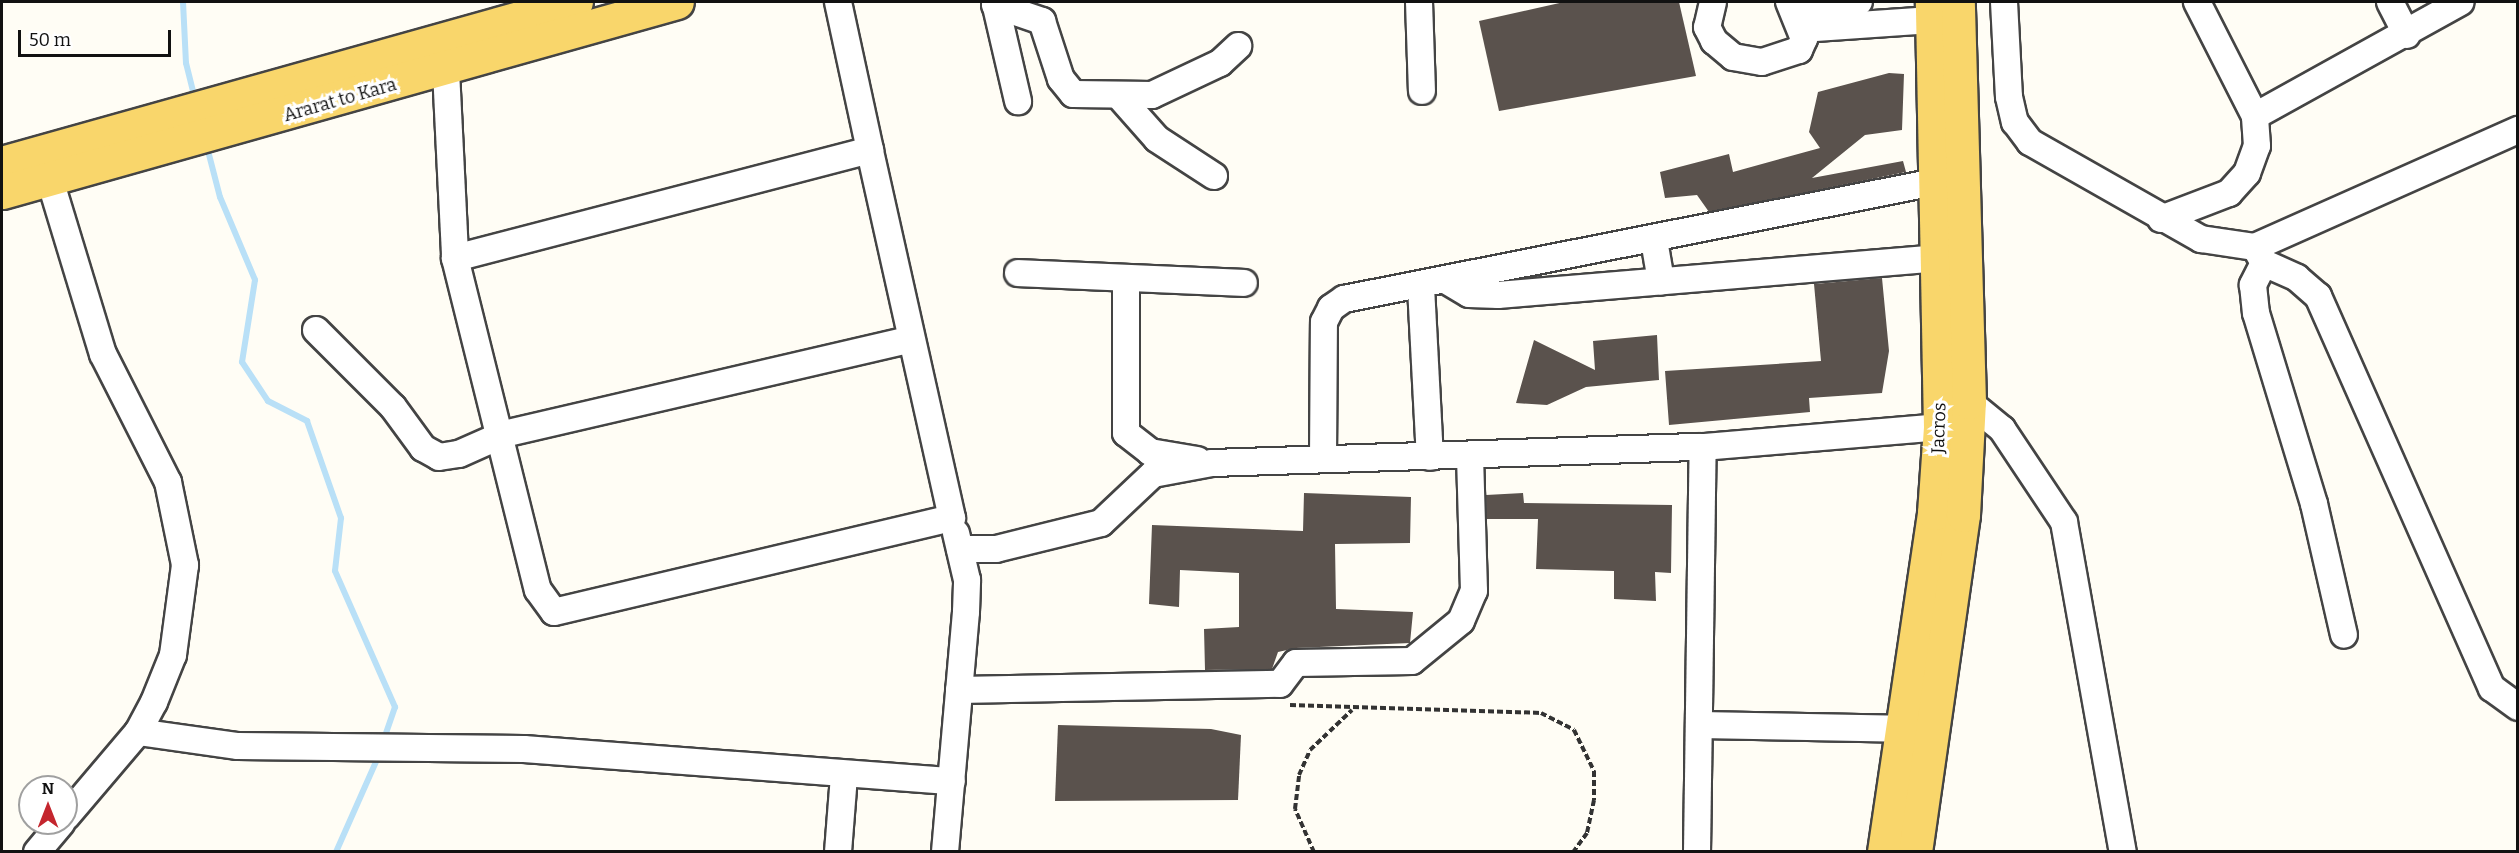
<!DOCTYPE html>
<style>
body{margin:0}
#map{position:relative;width:2519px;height:853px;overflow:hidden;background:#fffdf5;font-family:Bitter,serif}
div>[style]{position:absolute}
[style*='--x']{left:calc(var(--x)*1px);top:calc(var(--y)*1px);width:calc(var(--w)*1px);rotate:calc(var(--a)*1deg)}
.stream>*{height:6px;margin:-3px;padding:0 3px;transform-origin:3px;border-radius:3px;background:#b9e0f7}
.building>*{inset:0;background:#5a524d}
.path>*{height:4px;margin-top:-2px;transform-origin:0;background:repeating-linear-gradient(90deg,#333 0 6px,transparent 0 9px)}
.roads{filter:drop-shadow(2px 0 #444) drop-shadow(-2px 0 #444) drop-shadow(0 2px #444) drop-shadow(0 -2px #444)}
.minor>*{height:26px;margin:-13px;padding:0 13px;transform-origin:13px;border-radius:13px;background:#fff}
.major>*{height:33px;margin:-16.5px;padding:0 16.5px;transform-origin:16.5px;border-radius:16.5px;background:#f9d66b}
span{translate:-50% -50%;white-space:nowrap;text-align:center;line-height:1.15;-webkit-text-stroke:6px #fff;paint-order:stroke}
.street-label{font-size:18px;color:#111}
.frame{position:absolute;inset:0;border:3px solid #111;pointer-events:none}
.north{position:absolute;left:18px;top:775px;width:60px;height:60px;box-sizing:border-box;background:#fff;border:2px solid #a0a0a0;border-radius:50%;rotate:0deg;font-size:16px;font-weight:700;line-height:24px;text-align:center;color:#111}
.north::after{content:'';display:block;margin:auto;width:21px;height:27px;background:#c4262e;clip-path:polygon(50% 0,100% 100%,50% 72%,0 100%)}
.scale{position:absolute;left:18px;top:30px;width:153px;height:27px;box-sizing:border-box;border:3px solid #111;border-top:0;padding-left:8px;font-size:18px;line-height:21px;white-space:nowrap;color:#111;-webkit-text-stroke:4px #fff;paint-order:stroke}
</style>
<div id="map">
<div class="stream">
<i style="--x:183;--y:2;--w:61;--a:87.2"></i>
<i style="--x:186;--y:63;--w:37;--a:76"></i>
<i style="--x:206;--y:143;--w:56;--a:75.5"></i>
<i style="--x:220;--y:197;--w:90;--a:67.1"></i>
<i style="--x:255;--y:280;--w:83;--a:99"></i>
<i style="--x:242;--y:362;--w:47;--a:56.3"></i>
<i style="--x:268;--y:401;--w:44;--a:27.1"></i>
<i style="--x:307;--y:421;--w:103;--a:70.7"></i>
<i style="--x:341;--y:518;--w:53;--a:96.5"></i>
<i style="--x:335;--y:571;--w:149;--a:66.2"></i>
<i style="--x:395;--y:707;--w:37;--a:109"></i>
<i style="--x:336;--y:852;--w:106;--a:-66.1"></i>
</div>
<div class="building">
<i style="clip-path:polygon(1564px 2px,1679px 2px,1696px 76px,1499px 111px,1479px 21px)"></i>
<i style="clip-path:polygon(1889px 73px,1904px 74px,1902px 130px,1865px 135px,1812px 178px,1903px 161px,1906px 172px,1709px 212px,1697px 195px,1665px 198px,1660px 172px,1729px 154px,1733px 172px,1820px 148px,1809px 132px,1818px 92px)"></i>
<i style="clip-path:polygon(1882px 278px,1889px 351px,1882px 393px,1809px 398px,1810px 412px,1669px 425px,1665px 371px,1821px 361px,1814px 284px)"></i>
<i style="clip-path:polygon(1657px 335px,1659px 380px,1586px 387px,1547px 405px,1516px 403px,1534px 340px,1595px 370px,1593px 341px)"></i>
<i style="clip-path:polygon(1304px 493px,1411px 497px,1410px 543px,1335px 544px,1336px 609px,1413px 612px,1410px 643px,1296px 648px,1278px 652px,1272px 669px,1205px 670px,1204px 629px,1239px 627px,1239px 573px,1180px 570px,1179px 607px,1149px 604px,1152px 525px,1303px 531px)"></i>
<i style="clip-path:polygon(1523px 493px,1524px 503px,1672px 505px,1671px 573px,1655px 572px,1656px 601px,1614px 599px,1614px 571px,1536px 569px,1538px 519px,1487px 519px,1486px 495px)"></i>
<i style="clip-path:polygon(1058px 725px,1211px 729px,1241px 735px,1238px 800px,1055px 801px)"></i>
</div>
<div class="path">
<i style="--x:1290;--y:705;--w:251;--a:1.8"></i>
<i style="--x:1541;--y:713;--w:37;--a:27"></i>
<i style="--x:1574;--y:730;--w:46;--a:64"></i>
<i style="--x:1594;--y:771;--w:29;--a:90"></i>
<i style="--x:1594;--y:800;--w:34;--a:102"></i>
<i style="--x:1587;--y:833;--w:24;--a:126"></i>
<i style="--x:1314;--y:852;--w:47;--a:-113.8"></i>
<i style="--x:1295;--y:809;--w:34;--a:-83"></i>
<i style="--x:1299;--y:775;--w:27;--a:-66"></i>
<i style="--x:1310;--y:750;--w:58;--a:-43.6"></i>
</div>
<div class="roads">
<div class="minor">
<i style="--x:838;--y:2;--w:151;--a:77.8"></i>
<i style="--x:995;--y:2;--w:102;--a:76.9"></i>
<i style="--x:1419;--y:2;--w:89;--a:88.1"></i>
<i style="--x:1713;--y:2;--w:26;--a:103"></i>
<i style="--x:1707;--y:27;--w:16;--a:63"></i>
<i style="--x:1714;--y:41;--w:25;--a:40"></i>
<i style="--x:1733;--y:57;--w:29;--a:10"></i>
<i style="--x:1762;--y:62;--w:39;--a:-18"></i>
<i style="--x:1799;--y:50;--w:12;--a:-66"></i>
<i style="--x:1804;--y:39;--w:40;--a:-112"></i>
<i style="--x:2004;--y:2;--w:95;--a:87"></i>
<i style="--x:2009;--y:97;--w:26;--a:77"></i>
<i style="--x:2015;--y:122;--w:25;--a:53"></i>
<i style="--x:2030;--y:142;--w:197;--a:29.6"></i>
<i style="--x:2201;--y:239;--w:55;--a:8.4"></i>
<i style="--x:2255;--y:247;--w:288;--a:-24"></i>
<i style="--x:2390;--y:2;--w:37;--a:63"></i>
<i style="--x:995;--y:5;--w:50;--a:18.8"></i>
<i style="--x:1042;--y:21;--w:61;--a:71.9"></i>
<i style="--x:1061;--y:79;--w:19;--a:51"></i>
<i style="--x:1073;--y:94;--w:79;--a:0.7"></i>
<i style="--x:1152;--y:95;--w:75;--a:-25.2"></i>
<i style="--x:1220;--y:63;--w:25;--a:-43"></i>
<i style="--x:1795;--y:7;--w:64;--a:-4.5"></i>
<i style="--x:1801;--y:29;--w:131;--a:-3.9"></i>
<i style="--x:445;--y:50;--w:208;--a:87.2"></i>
<i style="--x:455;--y:258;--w:342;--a:76"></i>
<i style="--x:538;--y:590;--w:27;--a:54"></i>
<i style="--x:554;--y:612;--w:409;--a:-13.3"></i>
<i style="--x:952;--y:518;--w:377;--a:-102.6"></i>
<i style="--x:870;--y:150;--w:429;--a:165.4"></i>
<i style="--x:1119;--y:96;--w:57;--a:48.5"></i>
<i style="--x:1157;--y:139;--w:68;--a:33"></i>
<i style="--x:2255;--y:116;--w:235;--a:-29"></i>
<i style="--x:50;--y:180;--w:182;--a:73.1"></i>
<i style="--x:103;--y:354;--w:144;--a:63.1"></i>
<i style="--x:168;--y:482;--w:85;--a:78.4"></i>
<i style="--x:185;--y:565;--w:91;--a:97.6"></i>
<i style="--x:173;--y:655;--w:51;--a:112"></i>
<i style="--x:154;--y:702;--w:34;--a:118"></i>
<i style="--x:138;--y:732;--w:111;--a:130.3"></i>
<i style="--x:2161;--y:219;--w:73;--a:-20.9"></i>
<i style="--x:2229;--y:193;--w:27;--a:-48"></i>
<i style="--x:2247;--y:173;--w:29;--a:-70"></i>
<i style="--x:2257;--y:146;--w:30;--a:-94"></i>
<i style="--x:2255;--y:116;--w:128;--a:-117"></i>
<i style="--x:1654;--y:240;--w:42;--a:80.3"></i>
<i style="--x:2255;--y:247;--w:18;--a:61"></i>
<i style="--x:2264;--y:263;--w:36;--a:24"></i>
<i style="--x:2297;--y:278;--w:28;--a:41"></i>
<i style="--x:2318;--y:296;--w:429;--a:66.1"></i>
<i style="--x:2492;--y:688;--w:32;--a:36"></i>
<i style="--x:2264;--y:263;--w:25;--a:117"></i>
<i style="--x:2253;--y:285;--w:28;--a:84"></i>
<i style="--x:2256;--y:313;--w:200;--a:73.1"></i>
<i style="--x:2314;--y:504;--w:134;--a:77.1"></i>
<i style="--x:1018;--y:273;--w:226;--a:2.5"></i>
<i style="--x:1126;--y:278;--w:155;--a:90"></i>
<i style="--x:1126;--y:433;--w:31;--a:38"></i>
<i style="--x:1150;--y:452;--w:48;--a:9.7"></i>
<i style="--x:1449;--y:282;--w:23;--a:31"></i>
<i style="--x:1469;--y:294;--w:29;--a:2"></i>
<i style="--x:1498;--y:295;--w:443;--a:-4.8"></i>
<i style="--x:1421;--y:287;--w:170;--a:87"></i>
<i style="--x:316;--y:330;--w:109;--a:45"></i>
<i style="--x:393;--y:407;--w:51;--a:53.8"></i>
<i style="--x:423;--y:448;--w:18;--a:29"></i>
<i style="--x:439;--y:457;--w:20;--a:-9"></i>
<i style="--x:459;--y:454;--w:49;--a:-24"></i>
<i style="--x:504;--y:434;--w:418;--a:-13.1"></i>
<i style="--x:1969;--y:402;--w:43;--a:39.3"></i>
<i style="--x:2002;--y:429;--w:112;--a:56.3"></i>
<i style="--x:2064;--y:522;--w:335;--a:79.9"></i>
<i style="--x:1323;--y:458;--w:136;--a:-89.6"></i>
<i style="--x:1324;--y:322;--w:16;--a:-63"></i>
<i style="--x:1331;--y:308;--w:16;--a:-35"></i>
<i style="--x:1344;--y:299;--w:602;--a:-11.2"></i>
<i style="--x:960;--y:549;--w:36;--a:0"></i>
<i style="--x:996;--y:549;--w:108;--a:-13.9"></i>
<i style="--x:1101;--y:523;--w:71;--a:-43.3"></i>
<i style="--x:1153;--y:474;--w:60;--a:-10.6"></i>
<i style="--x:1212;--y:463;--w:491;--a:-1.9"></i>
<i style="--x:1703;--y:447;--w:238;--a:-4.8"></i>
<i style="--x:959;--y:690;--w:321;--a:-1.1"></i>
<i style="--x:1280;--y:684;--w:26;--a:-53"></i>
<i style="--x:1296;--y:663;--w:116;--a:-1"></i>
<i style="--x:1412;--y:661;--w:63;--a:-39.2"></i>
<i style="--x:1461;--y:621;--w:33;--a:-67"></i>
<i style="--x:1474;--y:591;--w:135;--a:-91.7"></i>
<i style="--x:1700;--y:725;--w:201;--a:1.1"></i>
<i style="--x:138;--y:732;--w:101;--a:8"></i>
<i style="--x:238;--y:746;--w:286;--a:0.6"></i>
<i style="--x:524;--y:749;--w:429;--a:4.3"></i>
<i style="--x:37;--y:852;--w:38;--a:-50"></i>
<i style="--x:838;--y:852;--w:76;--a:-85.5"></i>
<i style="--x:945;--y:852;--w:241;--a:-85"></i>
<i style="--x:966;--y:612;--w:32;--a:-88"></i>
<i style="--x:967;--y:580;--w:48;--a:-103.2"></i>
<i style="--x:1697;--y:852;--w:405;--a:-89.2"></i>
</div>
<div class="major">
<i style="--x:2;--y:163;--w:596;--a:-15.67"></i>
<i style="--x:2;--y:192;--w:701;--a:-15.72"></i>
<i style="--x:1884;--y:852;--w:343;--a:-81.6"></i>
<i style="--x:1934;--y:513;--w:86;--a:-86"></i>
<i style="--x:1940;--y:427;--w:425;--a:-91.1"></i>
<i style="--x:1915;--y:852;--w:340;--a:-81.9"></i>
<i style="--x:1963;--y:515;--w:113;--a:-87"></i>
<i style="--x:1969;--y:402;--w:400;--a:-91.6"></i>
</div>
</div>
<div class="street-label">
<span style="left:340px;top:100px;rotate:-16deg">Ararat to Kara</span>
<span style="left:1939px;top:428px;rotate:-88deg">Jacros</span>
</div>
<div class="frame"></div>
<div class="north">N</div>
<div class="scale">50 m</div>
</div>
